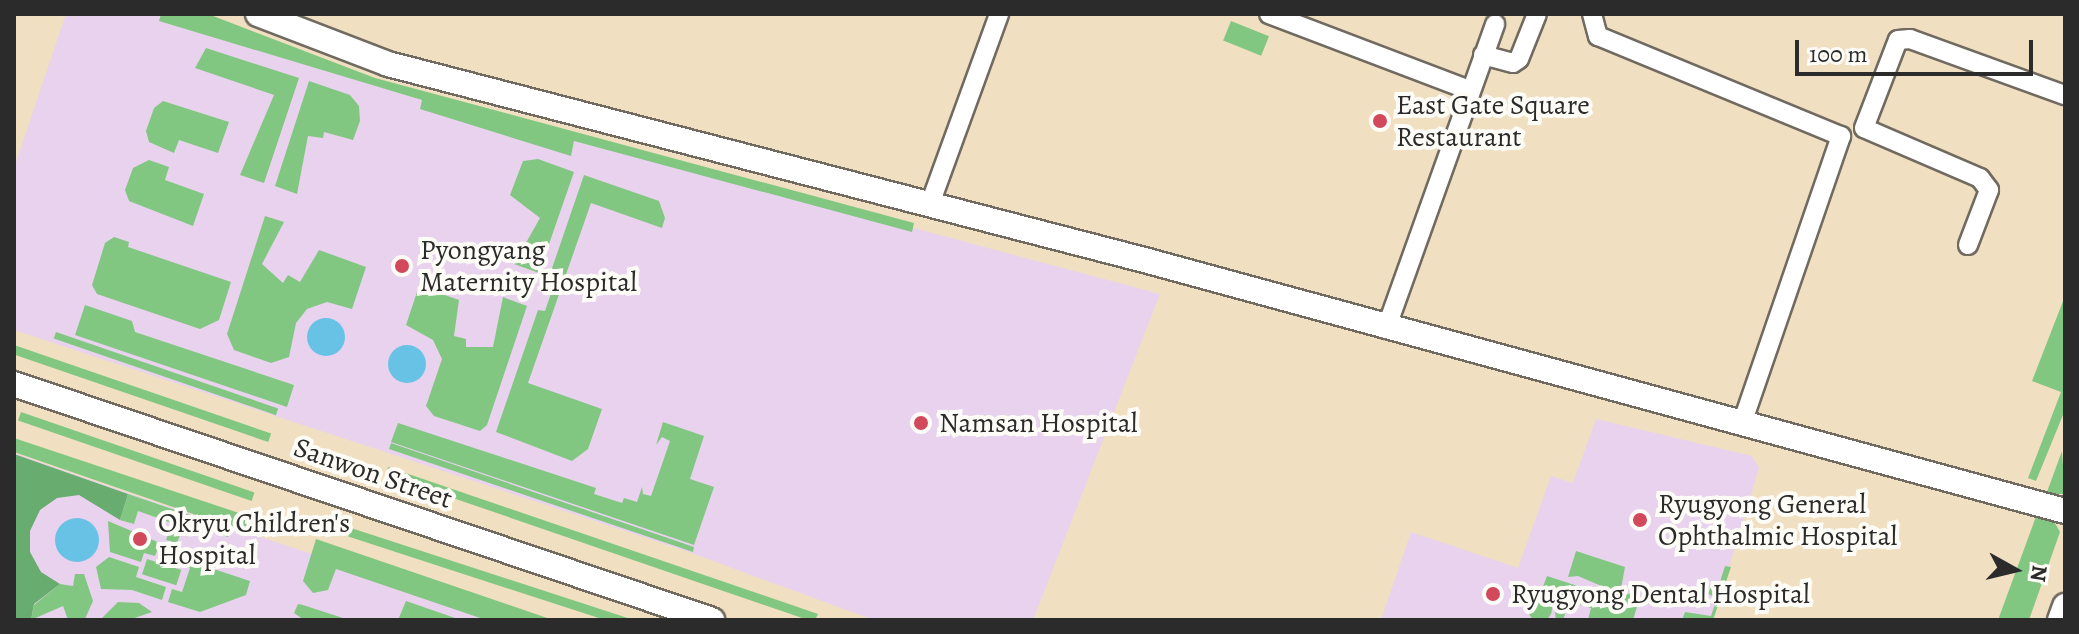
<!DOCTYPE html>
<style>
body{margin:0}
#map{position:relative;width:2079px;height:634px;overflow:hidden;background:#f1dfc1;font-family:Alegreya,serif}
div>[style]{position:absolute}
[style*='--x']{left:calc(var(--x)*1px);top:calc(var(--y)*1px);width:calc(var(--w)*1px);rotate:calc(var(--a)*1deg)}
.built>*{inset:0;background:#e8d2ee}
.green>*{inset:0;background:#82c781;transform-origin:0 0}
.round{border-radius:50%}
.forest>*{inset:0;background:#69ac6f}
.water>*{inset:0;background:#68c2e5}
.roads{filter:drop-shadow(2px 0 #706a60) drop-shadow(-2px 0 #706a60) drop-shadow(0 2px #706a60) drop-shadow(0 -2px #706a60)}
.street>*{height:18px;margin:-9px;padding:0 9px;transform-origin:9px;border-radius:9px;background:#fff}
.secondary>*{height:24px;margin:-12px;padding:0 12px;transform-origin:12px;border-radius:12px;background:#fff}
.dots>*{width:22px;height:22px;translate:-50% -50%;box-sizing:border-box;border:4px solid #fdfcf7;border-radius:50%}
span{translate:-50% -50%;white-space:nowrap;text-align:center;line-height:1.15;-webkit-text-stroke:8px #fdfcf7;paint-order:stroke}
.poi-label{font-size:28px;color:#2b2b2b}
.left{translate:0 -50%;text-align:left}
.street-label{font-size:28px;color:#2b2b2b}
.frame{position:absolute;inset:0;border:16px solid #2b2b2b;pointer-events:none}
.north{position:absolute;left:1975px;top:530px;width:80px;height:80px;-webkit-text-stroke:6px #fdfcf7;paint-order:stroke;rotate:98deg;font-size:22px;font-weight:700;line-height:32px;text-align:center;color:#2b2b2b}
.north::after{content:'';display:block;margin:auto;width:28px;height:36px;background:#2b2b2b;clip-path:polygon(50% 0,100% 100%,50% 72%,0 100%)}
.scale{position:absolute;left:1795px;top:40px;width:238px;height:36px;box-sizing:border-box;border:4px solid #2b2b2b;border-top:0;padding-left:10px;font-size:24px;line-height:28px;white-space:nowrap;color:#2b2b2b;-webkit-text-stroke:6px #fdfcf7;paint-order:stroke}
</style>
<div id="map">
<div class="built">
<i style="clip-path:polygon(66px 14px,196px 14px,369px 82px,1160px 294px,1033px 620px,874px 620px,686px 551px,14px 330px,14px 168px)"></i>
<i style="clip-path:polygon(1596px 419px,1752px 456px,1759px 468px,1713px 620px,1381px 620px,1411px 532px,1518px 568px,1551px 476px,1573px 483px)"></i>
<i style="clip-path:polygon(14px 453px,128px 493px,511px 620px,14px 620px)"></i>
</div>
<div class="green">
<i style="clip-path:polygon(161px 14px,208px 14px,375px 78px,914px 223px,912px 232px,574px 141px,571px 156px,420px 109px,422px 100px,159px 21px)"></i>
<i style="left:1231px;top:21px;width:41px;height:21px;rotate:22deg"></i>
<i style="clip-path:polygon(206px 48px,299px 78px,264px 183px,240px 175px,274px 95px,195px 68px)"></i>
<i style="clip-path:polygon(309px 81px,350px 95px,359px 106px,360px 121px,353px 140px,324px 132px,323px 138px,308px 136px,297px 194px,275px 186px)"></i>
<i style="clip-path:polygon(163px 101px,229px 122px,218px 153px,179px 140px,174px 153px,149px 142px,146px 131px,154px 108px)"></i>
<i style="clip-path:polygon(538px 159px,574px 172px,539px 273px,514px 264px,540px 218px,510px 195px,523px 161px)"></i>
<i style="clip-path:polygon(149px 160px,169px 167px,165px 180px,204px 194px,193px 226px,129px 201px,125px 190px,133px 168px)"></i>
<i style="clip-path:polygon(584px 175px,659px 201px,665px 218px,662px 228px,591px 203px,528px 383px,602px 409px,588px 449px,572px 461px,496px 432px,538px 310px,545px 311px,556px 279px,549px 277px)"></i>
<i style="clip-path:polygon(265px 216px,284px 222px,262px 264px,283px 283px,288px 275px,300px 282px,319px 250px,366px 267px,352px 309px,327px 302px,307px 309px,296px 323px,289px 357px,271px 363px,234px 350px,227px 334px)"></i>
<i style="clip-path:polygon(114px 237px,129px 242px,128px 247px,231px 282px,219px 320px,200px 329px,97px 294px,92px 285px,105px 243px)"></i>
<i style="clip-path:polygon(419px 286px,459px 300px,454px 336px,466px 339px,466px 347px,493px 347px,503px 297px,527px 306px,487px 425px,480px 431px,434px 416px,426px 406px,442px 359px,433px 340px,406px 325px)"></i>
<i style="clip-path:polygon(2065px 296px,2065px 410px,2036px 481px,2028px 478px,2061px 392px,2032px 381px)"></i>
<i style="clip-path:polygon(85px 305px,132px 321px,135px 332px,294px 385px,287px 407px,75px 335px)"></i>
<i style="left:56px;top:332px;width:235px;height:7px;rotate:19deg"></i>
<i style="left:14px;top:345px;width:272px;height:9px;rotate:19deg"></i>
<i style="left:21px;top:412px;width:247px;height:9px;rotate:19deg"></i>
<i style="clip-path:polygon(663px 422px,704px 436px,690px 479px,714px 487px,694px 545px,391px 442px,398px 423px,596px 488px,594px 494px,622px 503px,624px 498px,637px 502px,642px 487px,643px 494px,651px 496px,670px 441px,662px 437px,656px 445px)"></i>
<i style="clip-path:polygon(14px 438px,257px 519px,251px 534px,14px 452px)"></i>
<i style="clip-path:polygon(391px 443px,694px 547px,693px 552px,389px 449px)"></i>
<i style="clip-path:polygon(2062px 451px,2065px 494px,2051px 494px,2047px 492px)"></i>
<i style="clip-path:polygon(388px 467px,818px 614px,815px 620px,808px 620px,386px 475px)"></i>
<i style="clip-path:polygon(128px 494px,231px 529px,228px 537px,185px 522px,177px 543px,166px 540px,172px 523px,138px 511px,134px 524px,120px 520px)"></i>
<i style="clip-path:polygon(2038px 511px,2052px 518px,2060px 532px,2029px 620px,1998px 620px)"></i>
<i style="clip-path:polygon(108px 521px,160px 543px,155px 556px,144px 553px,141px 562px,110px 552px)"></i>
<i style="left:351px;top:528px;width:295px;height:9px;rotate:18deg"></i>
<i style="clip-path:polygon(316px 539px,553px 620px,486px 620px,336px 569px,328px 590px,313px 593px,303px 581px)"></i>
<i style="clip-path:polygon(165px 545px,175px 548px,174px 556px,250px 581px,246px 595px,200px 612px,168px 602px,172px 589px,182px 592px,190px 568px,161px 558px)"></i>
<i style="clip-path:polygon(1576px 551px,1625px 567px,1620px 594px,1578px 576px,1568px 577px)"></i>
<i style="clip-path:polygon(109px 557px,139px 567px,136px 577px,166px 587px,162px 600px,132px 590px,101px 589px,96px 567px)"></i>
<i style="left:147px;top:559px;width:36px;height:16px;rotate:18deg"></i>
<i style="clip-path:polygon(1725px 566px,1731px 567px,1713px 620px,1682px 620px,1685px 612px,1711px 616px,1717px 598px,1708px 594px,1711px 586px,1718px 588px)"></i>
<i style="clip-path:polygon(75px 574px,84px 574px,93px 601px,85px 619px,68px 620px,63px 606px,31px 620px,34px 605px,60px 584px,73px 586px)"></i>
<i style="clip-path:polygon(1547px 576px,1623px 601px,1626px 593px,1640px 597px,1633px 620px,1588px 620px,1591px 608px,1560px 598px,1558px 606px,1567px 609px,1563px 620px,1556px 620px,1553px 598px,1541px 592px)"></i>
<i class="round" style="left:1528px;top:597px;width:24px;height:24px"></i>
<i style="clip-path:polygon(406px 601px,461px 620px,398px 620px)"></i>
<i style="clip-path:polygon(118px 602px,139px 603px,152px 612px,129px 620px,100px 620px)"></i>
<i style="clip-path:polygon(298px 604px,303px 605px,349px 620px,304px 620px,294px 613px)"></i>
</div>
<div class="forest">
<i style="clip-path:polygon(14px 454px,128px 494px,120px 520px,79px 495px,57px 498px,40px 510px,30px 531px,30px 552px,41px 572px,60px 584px,34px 604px,31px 620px,14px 620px)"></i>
</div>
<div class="water">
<i class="round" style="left:307px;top:318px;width:38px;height:38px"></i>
<i class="round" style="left:388px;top:345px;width:38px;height:38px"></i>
<i class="round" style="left:55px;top:518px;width:44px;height:44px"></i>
</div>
<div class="roads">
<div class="street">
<i style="--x:1269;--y:14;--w:214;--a:20.8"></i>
<i style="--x:1592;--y:14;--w:23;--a:75"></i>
<i style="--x:1598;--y:36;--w:263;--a:22.4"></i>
<i style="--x:1841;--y:136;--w:300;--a:109"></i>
<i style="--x:1483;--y:55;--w:31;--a:15"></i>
<i style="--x:1513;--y:63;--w:7;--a:-34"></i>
<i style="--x:1519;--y:59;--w:48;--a:-68.2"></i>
<i style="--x:930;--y:204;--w:202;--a:-70"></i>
<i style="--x:1968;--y:245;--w:59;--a:-69.1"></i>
<i style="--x:1989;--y:190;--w:15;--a:-127"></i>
<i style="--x:1980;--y:178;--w:126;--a:-156.7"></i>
<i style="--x:1864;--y:128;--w:94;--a:-68.9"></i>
<i style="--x:1898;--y:40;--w:12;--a:-5"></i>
<i style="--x:1910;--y:39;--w:165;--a:19.9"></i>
<i style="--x:1386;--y:329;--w:324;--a:-70.3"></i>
</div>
<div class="secondary">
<i style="--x:258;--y:14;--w:139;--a:21"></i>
<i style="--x:388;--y:64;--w:785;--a:14.53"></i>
<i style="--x:1148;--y:261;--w:950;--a:15.25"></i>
<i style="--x:14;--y:384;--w:737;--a:18.68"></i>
<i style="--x:2060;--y:620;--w:15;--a:-70"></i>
</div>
</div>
<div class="dots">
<i style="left:1380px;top:121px;background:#d1495b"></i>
<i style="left:402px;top:266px;background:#d1495b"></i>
<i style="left:921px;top:423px;background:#d1495b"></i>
<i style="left:1640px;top:520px;background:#d1495b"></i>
<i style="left:140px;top:539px;background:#d1495b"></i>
<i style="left:1493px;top:594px;background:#d1495b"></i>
</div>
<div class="poi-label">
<span class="left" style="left:1396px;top:121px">East Gate Square<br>Restaurant</span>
<span class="left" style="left:420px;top:266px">Pyongyang<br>Maternity Hospital</span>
<span class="left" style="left:939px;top:423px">Namsan Hospital</span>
<span class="left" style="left:1658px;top:520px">Ryugyong General<br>Ophthalmic Hospital</span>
<span class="left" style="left:158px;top:539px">Okryu Children's<br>Hospital</span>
<span class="left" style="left:1511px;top:594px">Ryugyong Dental Hospital</span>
</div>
<div class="street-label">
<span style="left:373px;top:473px;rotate:19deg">Sanwon Street</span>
</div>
<div class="frame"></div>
<div class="north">N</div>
<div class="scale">100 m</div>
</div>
